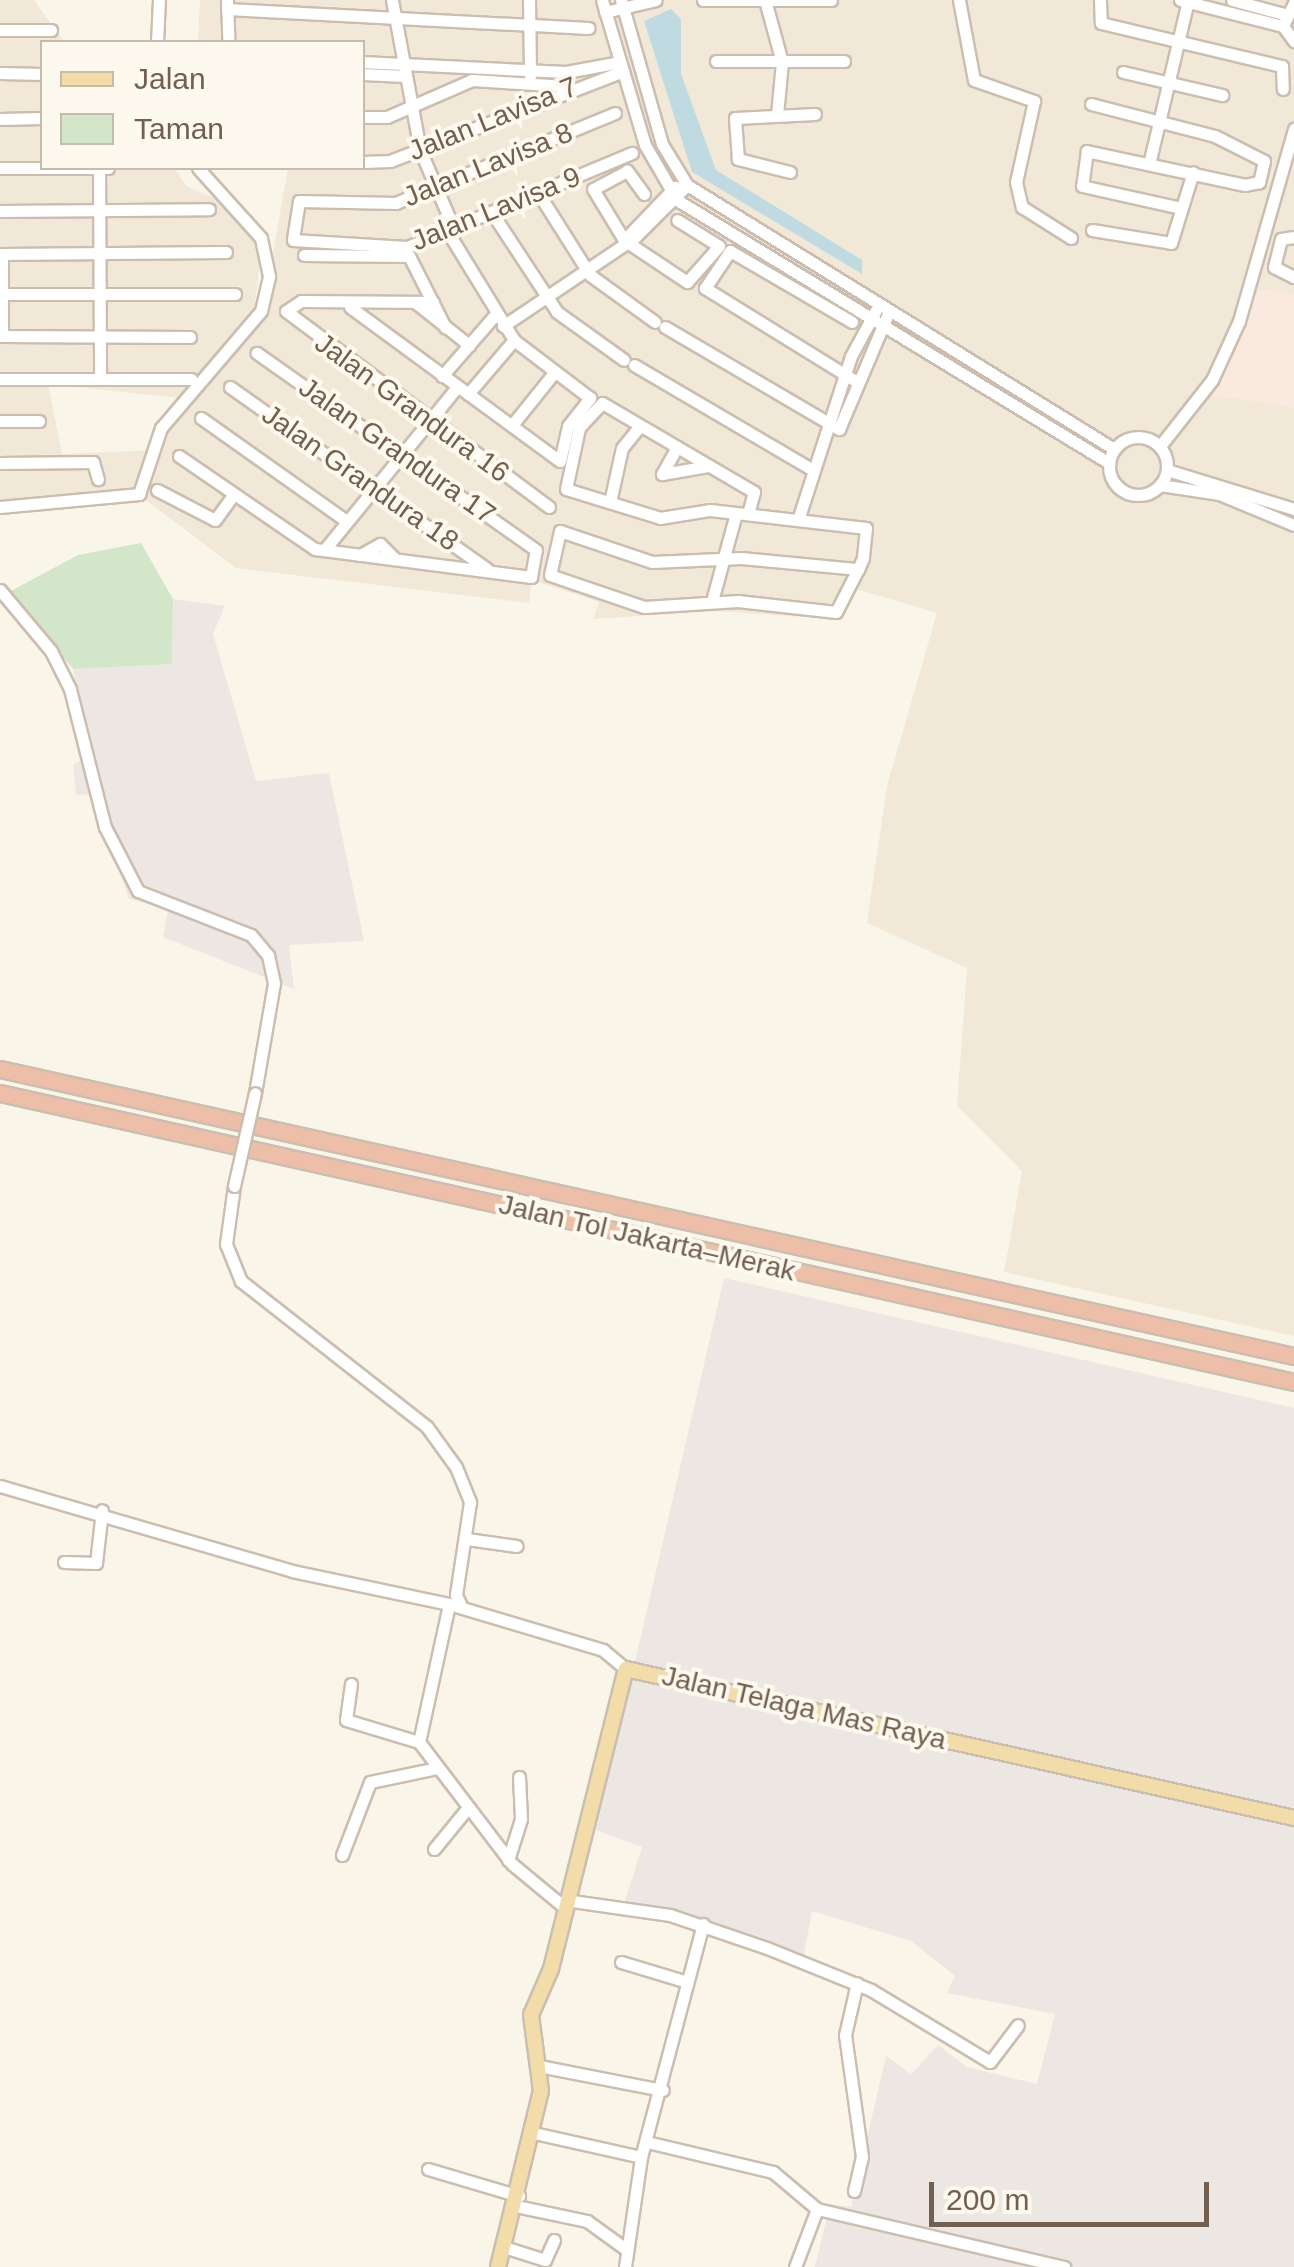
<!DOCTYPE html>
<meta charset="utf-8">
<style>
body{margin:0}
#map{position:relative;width:1294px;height:2267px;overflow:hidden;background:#faf5e9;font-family:Helvetica,sans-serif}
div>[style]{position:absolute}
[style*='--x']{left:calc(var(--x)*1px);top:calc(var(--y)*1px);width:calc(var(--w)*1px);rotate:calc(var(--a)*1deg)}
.residential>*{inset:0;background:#f1e8d8}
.commercial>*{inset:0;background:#f9e9de}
.industrial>*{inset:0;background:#ece7e2}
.green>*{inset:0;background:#d3e6c9}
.water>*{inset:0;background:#c0dae2}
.roads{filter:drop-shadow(2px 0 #cbbeb0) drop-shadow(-2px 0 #cbbeb0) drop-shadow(0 2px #cbbeb0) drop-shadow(0 -2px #cbbeb0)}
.minor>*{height:11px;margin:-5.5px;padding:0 5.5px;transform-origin:5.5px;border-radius:5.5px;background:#fff}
.minor>.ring{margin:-5.5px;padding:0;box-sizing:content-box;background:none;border:11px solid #fff;border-radius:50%}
.major>*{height:14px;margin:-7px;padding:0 7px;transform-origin:7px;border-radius:7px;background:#f1dcaa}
.highway>*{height:15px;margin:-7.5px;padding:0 7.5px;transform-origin:7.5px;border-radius:7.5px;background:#edbfa8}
.bridges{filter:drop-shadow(2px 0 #cbbeb0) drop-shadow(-2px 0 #cbbeb0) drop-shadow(0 2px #cbbeb0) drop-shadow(0 -2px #cbbeb0)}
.minor-bridge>*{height:11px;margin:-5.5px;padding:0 5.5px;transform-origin:5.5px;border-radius:5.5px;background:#fff}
span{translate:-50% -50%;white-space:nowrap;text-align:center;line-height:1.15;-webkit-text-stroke:8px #fdf9ef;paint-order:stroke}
.street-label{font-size:28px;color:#725f50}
.legend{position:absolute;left:40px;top:40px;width:325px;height:130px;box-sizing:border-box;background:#fdf9ef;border:2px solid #c5bbaf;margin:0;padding:12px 18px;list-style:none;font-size:30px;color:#725f50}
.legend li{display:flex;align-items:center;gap:20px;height:50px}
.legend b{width:50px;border:2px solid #c5bbaf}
.scale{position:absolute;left:929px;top:2182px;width:280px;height:45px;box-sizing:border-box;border:5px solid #725f50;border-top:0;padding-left:12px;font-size:30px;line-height:35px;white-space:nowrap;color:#725f50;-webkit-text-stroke:8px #fdf9ef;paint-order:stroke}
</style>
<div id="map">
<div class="residential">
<i style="clip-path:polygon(0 0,34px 0,64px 42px,42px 42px,42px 168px,175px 168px,186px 186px,227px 204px,255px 238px,260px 263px,254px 312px,180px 398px,48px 384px,62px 454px,155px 450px,161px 430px,263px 310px,288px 168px,362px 168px,362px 42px,198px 40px,200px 0,1294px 0,1294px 1336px,1004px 1272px,1022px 1171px,957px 1106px,967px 968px,867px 923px,887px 786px,937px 613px,856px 589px,833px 619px,717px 611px,593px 619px,599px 602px,532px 580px,529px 603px,236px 568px,146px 500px,0 511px)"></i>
</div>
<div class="commercial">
<i style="clip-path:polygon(1259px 289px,1294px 294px,1294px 408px,1212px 395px)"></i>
</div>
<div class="industrial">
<i style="clip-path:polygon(173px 599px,225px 606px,213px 634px,256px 781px,329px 773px,364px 941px,289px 945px,294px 989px,163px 937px,168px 909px,129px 899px,93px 794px,76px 795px,73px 765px,88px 757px,73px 669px,172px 664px)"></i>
<i style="clip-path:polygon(724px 1278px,1294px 1408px,1294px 2267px,815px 2267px,830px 2204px,851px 2207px,886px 2056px,911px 2074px,938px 2045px,967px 2067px,1037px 2084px,1055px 2014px,947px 1993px,955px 1976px,911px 1941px,812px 1911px,803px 1960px,710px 1922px,623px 1907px,642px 1847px,596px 1830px)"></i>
</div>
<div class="green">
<i style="clip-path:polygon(141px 543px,173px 599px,172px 664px,73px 669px,9px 592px,78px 555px)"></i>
</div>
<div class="water">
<i style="clip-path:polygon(671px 9px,681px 19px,681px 74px,716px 170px,862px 260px,862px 274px,692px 172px,644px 21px)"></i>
</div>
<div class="roads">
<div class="minor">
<i style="--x:227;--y:0;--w:38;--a:88"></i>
<i style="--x:392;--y:0;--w:153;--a:79.4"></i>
<i style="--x:420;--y:150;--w:86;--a:66.7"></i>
<i style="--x:529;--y:0;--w:76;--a:89.2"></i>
<i style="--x:602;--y:0;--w:151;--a:73.5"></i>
<i style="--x:645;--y:145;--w:64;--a:59.8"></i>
<i style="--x:677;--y:200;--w:506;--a:31.33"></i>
<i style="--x:621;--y:0;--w:150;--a:74.1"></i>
<i style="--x:662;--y:144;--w:48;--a:58.6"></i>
<i style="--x:687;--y:185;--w:502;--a:31.73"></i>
<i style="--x:703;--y:0;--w:128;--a:0"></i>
<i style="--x:765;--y:0;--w:64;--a:74.7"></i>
<i style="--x:782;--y:62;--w:53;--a:95.4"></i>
<i style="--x:959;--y:0;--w:81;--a:79.4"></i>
<i style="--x:974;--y:80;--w:64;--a:19.3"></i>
<i style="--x:1034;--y:101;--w:83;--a:102.5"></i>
<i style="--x:1016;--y:182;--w:26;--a:77"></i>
<i style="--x:1022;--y:207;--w:58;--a:32.3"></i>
<i style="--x:1100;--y:0;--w:23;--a:88"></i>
<i style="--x:1101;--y:23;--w:186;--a:13.4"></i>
<i style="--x:1282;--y:66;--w:23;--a:88"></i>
<i style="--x:1180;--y:0;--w:106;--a:14.2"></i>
<i style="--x:1232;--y:0;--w:54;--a:15.1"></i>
<i style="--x:1294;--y:3;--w:25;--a:116"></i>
<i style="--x:1283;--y:26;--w:19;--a:54"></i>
<i style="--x:227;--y:9;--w:362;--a:3"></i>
<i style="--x:605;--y:12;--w:52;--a:-13.2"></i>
<i style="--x:0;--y:30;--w:51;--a:0"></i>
<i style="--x:157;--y:42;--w:42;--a:-87.3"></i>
<i style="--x:716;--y:61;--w:128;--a:0"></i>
<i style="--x:362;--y:62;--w:204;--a:2.8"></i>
<i style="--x:566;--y:72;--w:55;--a:-10.5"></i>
<i style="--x:1123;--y:72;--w:102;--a:13.1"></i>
<i style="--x:0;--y:73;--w:42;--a:1.4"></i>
<i style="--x:362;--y:74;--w:43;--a:2.7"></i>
<i style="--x:1091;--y:104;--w:128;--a:14.5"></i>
<i style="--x:1215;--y:136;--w:55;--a:27"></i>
<i style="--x:1264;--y:161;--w:22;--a:103"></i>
<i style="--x:1259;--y:182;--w:14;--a:168"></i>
<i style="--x:1245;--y:185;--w:162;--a:-167.9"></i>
<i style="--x:1087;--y:151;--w:35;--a:98"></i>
<i style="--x:1082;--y:186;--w:101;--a:12.5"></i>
<i style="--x:615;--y:113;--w:237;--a:157.7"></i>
<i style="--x:396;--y:203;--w:97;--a:-178.8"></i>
<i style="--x:299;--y:201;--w:39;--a:99"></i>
<i style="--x:293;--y:240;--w:114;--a:3.5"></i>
<i style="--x:407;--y:247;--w:244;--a:-22.7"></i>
<i style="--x:362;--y:117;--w:25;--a:0"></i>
<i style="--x:387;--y:117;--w:93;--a:-23.5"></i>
<i style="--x:472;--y:80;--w:93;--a:3.7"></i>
<i style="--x:0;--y:119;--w:42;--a:-1.4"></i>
<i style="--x:1150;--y:160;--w:164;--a:-76.6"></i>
<i style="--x:362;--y:162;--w:28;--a:-2"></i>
<i style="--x:390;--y:161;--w:250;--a:-21.1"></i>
<i style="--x:0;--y:168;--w:108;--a:0"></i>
<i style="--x:99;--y:168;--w:210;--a:89.7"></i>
<i style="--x:790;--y:172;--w:54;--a:-166"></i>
<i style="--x:738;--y:159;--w:41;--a:-94.2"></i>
<i style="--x:735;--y:118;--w:80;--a:-2.9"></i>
<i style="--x:644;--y:194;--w:29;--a:-126"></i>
<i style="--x:627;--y:171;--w:38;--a:152"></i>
<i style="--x:593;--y:189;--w:60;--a:58.7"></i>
<i style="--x:624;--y:240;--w:76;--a:33.7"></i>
<i style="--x:687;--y:282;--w:48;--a:-48.4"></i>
<i style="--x:719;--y:246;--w:49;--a:-148.2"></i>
<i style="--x:542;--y:199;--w:90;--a:57.7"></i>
<i style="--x:590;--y:275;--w:80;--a:35.9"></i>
<i style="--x:0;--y:211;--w:209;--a:-0.5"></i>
<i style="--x:496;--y:219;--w:111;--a:56.7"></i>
<i style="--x:557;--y:312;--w:82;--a:35.6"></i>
<i style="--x:1092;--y:230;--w:80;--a:9.3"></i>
<i style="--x:1171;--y:243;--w:74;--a:-72.8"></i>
<i style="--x:1294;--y:237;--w:13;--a:171"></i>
<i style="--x:1281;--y:239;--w:29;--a:104"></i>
<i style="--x:1274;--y:267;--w:22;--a:27"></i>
<i style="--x:624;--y:240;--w:74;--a:-46.1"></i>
<i style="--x:0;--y:254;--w:226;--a:-0.5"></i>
<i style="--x:2;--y:254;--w:82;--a:90"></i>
<i style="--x:304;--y:255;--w:105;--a:0.5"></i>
<i style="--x:409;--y:256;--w:80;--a:63.1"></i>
<i style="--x:2;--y:294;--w:233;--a:0"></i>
<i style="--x:433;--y:302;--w:132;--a:-179.6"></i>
<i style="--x:301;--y:301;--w:18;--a:146"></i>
<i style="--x:286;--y:311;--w:328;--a:36.7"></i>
<i style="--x:416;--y:303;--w:68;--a:38.4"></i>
<i style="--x:350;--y:307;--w:260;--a:36.3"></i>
<i style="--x:560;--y:461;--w:36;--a:-77"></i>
<i style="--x:568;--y:426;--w:36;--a:-52"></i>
<i style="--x:590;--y:398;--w:96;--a:-142.7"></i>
<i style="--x:514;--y:340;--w:119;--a:-121.5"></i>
<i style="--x:852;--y:322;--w:141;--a:-149.8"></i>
<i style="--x:730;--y:251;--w:45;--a:124"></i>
<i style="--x:705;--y:288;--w:179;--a:31.7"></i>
<i style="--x:503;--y:326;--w:158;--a:-33.9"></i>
<i style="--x:634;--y:238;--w:75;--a:-45"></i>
<i style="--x:665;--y:327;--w:202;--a:30.4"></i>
<i style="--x:839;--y:429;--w:123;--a:-67"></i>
<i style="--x:0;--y:336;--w:190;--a:0.3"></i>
<i style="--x:634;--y:365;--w:208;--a:30.4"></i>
<i style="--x:442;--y:376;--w:79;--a:-49.1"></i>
<i style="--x:0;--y:379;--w:191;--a:0"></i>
<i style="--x:230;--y:387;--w:315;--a:35.3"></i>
<i style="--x:468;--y:394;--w:71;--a:-49.6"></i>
<i style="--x:201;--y:418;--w:176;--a:35.3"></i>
<i style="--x:0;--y:421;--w:39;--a:0"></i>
<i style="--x:512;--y:425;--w:65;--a:-51.2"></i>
<i class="ring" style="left:1109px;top:437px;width:47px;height:47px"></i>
<i style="--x:1160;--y:446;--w:84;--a:-51.8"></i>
<i style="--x:1212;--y:380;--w:65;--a:-65.4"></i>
<i style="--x:1239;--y:321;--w:200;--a:-74"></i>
<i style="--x:677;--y:447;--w:31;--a:119"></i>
<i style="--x:662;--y:474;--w:48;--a:-9.7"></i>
<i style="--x:179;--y:456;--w:165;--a:34.4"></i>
<i style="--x:315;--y:549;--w:218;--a:7.4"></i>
<i style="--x:531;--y:577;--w:27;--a:-80"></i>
<i style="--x:536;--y:550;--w:342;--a:-144.8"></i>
<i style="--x:0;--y:463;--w:93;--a:-0.6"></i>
<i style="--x:93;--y:462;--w:18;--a:74"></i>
<i style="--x:1167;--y:470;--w:133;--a:17.1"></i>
<i style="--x:1160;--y:485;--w:60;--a:8.7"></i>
<i style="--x:1219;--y:494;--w:81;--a:22.5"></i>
<i style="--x:157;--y:490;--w:65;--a:27.3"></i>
<i style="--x:215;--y:520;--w:32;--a:-54"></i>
<i style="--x:610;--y:502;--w:55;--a:-77.5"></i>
<i style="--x:622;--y:448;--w:28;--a:-51"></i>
<i style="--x:0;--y:507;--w:140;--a:-5.3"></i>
<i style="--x:139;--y:494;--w:70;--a:-71.6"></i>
<i style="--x:161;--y:428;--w:154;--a:-49.5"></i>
<i style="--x:261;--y:311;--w:36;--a:-77"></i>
<i style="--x:269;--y:276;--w:39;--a:-102"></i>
<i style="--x:261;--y:238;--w:94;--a:-132"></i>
<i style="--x:748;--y:514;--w:23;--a:-75"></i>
<i style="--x:754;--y:492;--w:176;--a:-149.6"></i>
<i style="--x:602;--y:403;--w:34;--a:133"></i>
<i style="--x:579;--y:428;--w:62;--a:102"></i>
<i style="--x:566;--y:489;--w:98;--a:17.1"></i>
<i style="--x:660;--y:518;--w:51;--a:-9.1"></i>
<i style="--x:710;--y:510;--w:157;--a:6.6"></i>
<i style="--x:866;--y:528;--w:30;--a:96"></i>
<i style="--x:863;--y:558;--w:12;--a:114"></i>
<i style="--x:858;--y:569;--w:48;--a:117.1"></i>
<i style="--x:836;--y:612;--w:99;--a:-173.6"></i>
<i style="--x:738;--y:601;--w:94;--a:176.3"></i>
<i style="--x:644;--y:607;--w:99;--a:-161.2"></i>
<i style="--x:550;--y:575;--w:45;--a:-77.2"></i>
<i style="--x:560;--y:531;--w:97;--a:18.6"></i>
<i style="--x:652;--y:562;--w:89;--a:-2.6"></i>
<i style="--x:741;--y:558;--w:118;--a:5.4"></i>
<i style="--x:798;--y:520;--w:172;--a:-72.1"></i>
<i style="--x:851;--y:356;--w:52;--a:-61.5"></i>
<i style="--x:325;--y:549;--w:209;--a:-50.8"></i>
<i style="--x:360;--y:555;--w:23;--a:-29"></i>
<i style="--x:380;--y:544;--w:21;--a:45"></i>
<i style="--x:0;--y:590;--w:80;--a:50.1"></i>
<i style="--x:51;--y:651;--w:42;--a:63.4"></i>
<i style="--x:70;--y:689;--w:142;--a:75.8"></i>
<i style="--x:105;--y:827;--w:72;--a:62.7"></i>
<i style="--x:138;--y:891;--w:121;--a:21.3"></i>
<i style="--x:251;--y:935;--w:26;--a:50"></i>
<i style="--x:268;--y:955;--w:29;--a:78"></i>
<i style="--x:274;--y:983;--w:112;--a:99.8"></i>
<i style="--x:712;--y:601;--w:91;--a:-74.7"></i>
<i style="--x:234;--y:1186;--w:59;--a:97.9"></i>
<i style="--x:226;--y:1244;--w:40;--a:68"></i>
<i style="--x:241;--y:1281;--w:236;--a:38.1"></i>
<i style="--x:427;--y:1427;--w:49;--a:54.1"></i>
<i style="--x:456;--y:1467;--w:38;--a:68"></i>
<i style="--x:470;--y:1502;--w:94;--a:98.6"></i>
<i style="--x:456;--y:1595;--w:14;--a:65"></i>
<i style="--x:0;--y:1486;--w:304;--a:16.2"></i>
<i style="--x:292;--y:1571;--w:160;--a:11.9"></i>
<i style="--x:467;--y:1539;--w:50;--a:8"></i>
<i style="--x:64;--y:1562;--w:32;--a:2"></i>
<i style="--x:96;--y:1563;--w:53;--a:-83.5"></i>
<i style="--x:351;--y:1684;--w:36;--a:98"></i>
<i style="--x:346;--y:1720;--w:76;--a:16.8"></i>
<i style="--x:434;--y:1849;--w:50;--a:-50.6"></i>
<i style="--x:342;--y:1855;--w:78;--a:-69"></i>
<i style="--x:370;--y:1782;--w:68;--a:-11.8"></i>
<i style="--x:508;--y:1860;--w:43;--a:-72.4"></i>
<i style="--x:521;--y:1819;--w:42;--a:-92.7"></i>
<i style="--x:565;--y:1900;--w:106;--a:8.1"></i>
<i style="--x:670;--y:1915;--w:102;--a:18.8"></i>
<i style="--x:767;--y:1948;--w:112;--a:22"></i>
<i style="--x:871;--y:1990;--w:139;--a:31.2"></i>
<i style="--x:990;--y:2062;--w:46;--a:-52.9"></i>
<i style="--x:564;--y:1907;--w:67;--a:-140.4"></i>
<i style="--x:512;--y:1864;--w:153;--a:-127.3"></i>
<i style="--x:419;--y:1742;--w:141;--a:-77.7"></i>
<i style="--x:449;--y:1604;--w:161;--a:16.6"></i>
<i style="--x:603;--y:1650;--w:30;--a:40"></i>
<i style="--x:621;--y:1962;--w:66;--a:16.8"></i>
<i style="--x:539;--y:2066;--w:126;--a:11"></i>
<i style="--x:534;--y:2133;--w:110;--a:12.6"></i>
<i style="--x:641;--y:2157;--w:241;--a:-75.1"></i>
<i style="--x:647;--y:2142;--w:130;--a:13.4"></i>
<i style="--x:773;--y:2172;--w:57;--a:40.1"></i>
<i style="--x:817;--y:2209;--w:254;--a:13.2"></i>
<i style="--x:428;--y:2169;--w:95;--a:16.5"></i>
<i style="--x:854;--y:2191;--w:35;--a:-77"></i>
<i style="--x:862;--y:2157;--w:123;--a:-97.9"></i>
<i style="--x:845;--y:2035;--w:53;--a:-77"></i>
<i style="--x:516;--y:2206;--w:73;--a:11.9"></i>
<i style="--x:587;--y:2221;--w:49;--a:35.9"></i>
<i style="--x:504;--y:2247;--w:43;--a:17.6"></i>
<i style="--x:545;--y:2260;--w:22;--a:-66"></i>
<i style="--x:625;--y:2267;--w:111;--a:-81.7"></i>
<i style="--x:795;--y:2267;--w:62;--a:-69.2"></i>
</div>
<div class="major">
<i style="--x:498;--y:2267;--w:181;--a:-76.3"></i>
<i style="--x:541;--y:2091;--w:77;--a:-97.5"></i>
<i style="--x:531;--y:2015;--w:50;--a:-66.5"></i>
<i style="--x:551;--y:1969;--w:309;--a:-76"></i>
<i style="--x:626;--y:1669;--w:684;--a:12.57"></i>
</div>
<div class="highway">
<i style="--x:0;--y:1069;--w:1325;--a:12.51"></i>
<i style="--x:0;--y:1093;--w:1326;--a:12.59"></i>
</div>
</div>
<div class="bridges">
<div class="minor-bridge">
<i style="--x:234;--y:1186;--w:95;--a:-77.3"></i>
</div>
</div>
<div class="street-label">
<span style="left:493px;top:119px;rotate:-22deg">Jalan Lavisa 7</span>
<span style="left:488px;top:165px;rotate:-22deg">Jalan Lavisa 8</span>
<span style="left:496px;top:209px;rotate:-22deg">Jalan Lavisa 9</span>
<span style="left:412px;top:408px;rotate:36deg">Jalan Grandura 16</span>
<span style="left:397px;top:451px;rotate:35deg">Jalan Grandura 17</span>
<span style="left:360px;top:478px;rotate:35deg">Jalan Grandura 18</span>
<span style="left:647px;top:1238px;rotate:13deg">Jalan Tol Jakarta–Merak</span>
<span style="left:804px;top:1708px;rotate:13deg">Jalan Telaga Mas Raya</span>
</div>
<ul class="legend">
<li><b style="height:12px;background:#f1dcaa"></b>Jalan</li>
<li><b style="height:28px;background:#d3e6c9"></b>Taman</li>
</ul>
<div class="scale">200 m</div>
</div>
